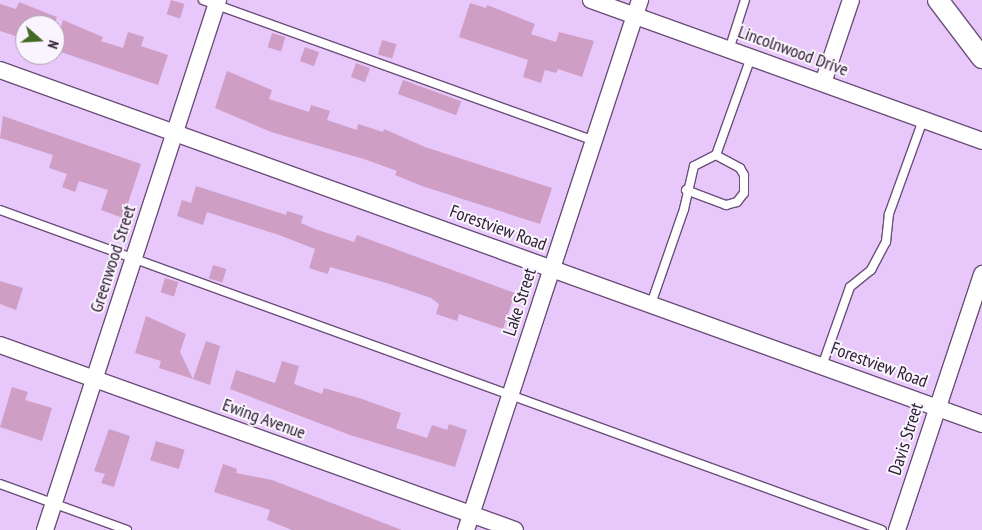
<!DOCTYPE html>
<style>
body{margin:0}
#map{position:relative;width:982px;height:530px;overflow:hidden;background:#e8c8fa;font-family:"PT Sans Narrow",sans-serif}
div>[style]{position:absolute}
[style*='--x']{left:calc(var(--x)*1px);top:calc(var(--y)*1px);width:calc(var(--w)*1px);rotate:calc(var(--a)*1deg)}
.building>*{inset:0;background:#ce9ec4;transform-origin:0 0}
.roads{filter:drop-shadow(1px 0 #6b4f7a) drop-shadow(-1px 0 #6b4f7a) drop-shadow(0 1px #6b4f7a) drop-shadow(0 -1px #6b4f7a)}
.service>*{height:8px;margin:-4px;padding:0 4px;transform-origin:4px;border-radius:4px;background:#fff}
.minor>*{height:16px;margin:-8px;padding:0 8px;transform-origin:8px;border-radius:8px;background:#fff}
.tertiary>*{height:20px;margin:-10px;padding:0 10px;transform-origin:10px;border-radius:10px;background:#fff}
span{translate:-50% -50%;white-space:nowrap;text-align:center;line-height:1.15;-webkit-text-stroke:4px #faf4fe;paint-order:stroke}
.street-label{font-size:18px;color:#2c2033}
.north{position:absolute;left:15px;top:15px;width:50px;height:50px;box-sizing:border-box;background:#faf4fe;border:1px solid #a89fad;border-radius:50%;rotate:109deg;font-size:14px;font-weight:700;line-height:20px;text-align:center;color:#2c2033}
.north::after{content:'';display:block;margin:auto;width:18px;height:22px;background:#446a25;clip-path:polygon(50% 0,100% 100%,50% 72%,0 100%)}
</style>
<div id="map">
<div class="building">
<i style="left:171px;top:0;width:14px;height:15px;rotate:17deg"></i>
<i style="clip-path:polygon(19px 2px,57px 17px,54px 25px,25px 25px,25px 39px,0 31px,0 4px,16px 9px)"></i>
<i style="clip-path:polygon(470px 3px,486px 8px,487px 5px,535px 24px,531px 34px,556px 42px,559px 32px,594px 41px,582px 77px,558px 69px,556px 73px,545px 70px,541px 83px,523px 77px,528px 60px,459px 37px)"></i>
<i style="clip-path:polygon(63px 20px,103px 37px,101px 41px,123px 48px,128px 32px,144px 37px,141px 46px,168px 55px,158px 85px,55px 50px)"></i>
<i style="left:272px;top:33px;width:14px;height:15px;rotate:17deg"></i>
<i style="left:382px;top:40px;width:15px;height:15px;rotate:16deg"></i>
<i style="left:305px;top:47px;width:15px;height:15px;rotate:20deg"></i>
<i style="left:356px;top:63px;width:15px;height:15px;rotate:20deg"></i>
<i style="clip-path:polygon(227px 71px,272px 90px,269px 99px,309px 112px,311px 105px,330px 111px,327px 120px,357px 130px,358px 124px,383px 132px,384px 129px,425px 147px,552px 188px,540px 224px,422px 186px,395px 175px,397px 171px,367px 160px,271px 132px,215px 108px)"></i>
<i style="left:403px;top:80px;width:62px;height:15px;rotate:20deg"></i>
<i style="clip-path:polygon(3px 116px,141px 164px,123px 218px,101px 210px,108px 190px,79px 181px,75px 192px,62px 187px,67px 174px,49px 168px,53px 155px,0 138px)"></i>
<i style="clip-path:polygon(196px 186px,286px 215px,287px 211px,303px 216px,301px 223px,315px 229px,354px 242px,357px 235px,515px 293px,503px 329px,459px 314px,457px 321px,436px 314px,439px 304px,431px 298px,390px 284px,330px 267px,328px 274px,309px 268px,315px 249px,279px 235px,207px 212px,203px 225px,177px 216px,182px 200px,191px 203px)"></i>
<i style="left:213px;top:265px;width:14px;height:14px;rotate:17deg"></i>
<i style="left:165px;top:278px;width:14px;height:15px;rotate:17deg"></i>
<i style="clip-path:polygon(0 281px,23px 288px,16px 310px,0 304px)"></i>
<i style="clip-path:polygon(146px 316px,186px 334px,180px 352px,193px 379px,159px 368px,161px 361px,135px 353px)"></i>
<i style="clip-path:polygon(206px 341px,220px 346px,210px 385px,193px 379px)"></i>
<i style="clip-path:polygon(282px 361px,299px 366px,294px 384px,322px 394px,324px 388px,362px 399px,401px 413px,396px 428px,427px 438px,432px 425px,447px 430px,449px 424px,467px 430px,455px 467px,350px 435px,230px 389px,236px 370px,275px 383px)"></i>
<i style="clip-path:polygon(12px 387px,28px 392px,25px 400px,52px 408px,42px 441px,0 427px)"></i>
<i style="clip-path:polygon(109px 429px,130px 436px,114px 487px,101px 483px,105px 474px,94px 471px)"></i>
<i style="left:156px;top:441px;width:30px;height:20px;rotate:17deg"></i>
<i style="clip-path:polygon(223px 464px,237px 469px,236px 473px,272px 480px,402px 530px,292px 530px,267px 520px,270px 510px,214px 492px)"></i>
</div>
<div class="roads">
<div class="service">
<i style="--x:203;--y:0;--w:416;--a:19.8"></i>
<i style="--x:729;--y:50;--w:52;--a:-72.3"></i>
<i style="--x:686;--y:190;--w:43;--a:20.6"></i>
<i style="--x:726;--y:205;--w:11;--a:-15"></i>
<i style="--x:737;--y:202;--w:11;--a:-52"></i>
<i style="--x:744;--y:193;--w:18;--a:-90"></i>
<i style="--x:744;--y:175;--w:8;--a:-120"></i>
<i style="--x:740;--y:168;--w:27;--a:-152"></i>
<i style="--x:0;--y:210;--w:938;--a:19.94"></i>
<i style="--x:651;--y:304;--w:101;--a:-70.8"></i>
<i style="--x:684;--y:209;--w:44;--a:-76.9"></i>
<i style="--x:694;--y:166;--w:25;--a:-27"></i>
<i style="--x:716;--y:155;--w:104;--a:-70.3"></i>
<i style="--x:822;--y:366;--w:84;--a:-70.5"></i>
<i style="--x:850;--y:287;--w:27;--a:-39"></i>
<i style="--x:871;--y:270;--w:32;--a:-62"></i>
<i style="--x:886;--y:242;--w:28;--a:-84"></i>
<i style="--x:889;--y:214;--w:100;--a:-70.1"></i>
<i style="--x:0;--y:484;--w:135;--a:19.9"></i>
</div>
<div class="minor">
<i style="--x:591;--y:0;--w:416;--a:19.8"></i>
<i style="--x:0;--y:70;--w:1044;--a:19.82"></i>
<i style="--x:823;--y:83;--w:88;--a:-71.4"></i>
<i style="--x:0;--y:345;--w:547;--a:19.76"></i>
<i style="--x:45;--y:530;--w:558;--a:-71.92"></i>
<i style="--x:466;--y:530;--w:558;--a:-71.82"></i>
<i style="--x:897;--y:530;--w:270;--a:-71.6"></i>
</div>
<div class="tertiary">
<i style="--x:938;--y:0;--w:73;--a:52.8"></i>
</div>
</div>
<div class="street-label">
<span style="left:793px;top:51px;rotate:20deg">Lincolnwood Drive</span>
<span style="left:498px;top:228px;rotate:20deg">Forestview Road</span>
<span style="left:113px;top:259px;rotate:-72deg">Greenwood Street</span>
<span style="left:520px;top:302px;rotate:-72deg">Lake Street</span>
<span style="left:879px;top:365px;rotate:20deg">Forestview Road</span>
<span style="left:264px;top:419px;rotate:20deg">Ewing Avenue</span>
<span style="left:906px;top:439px;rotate:-72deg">Davis Street</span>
</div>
<div class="north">N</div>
</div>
